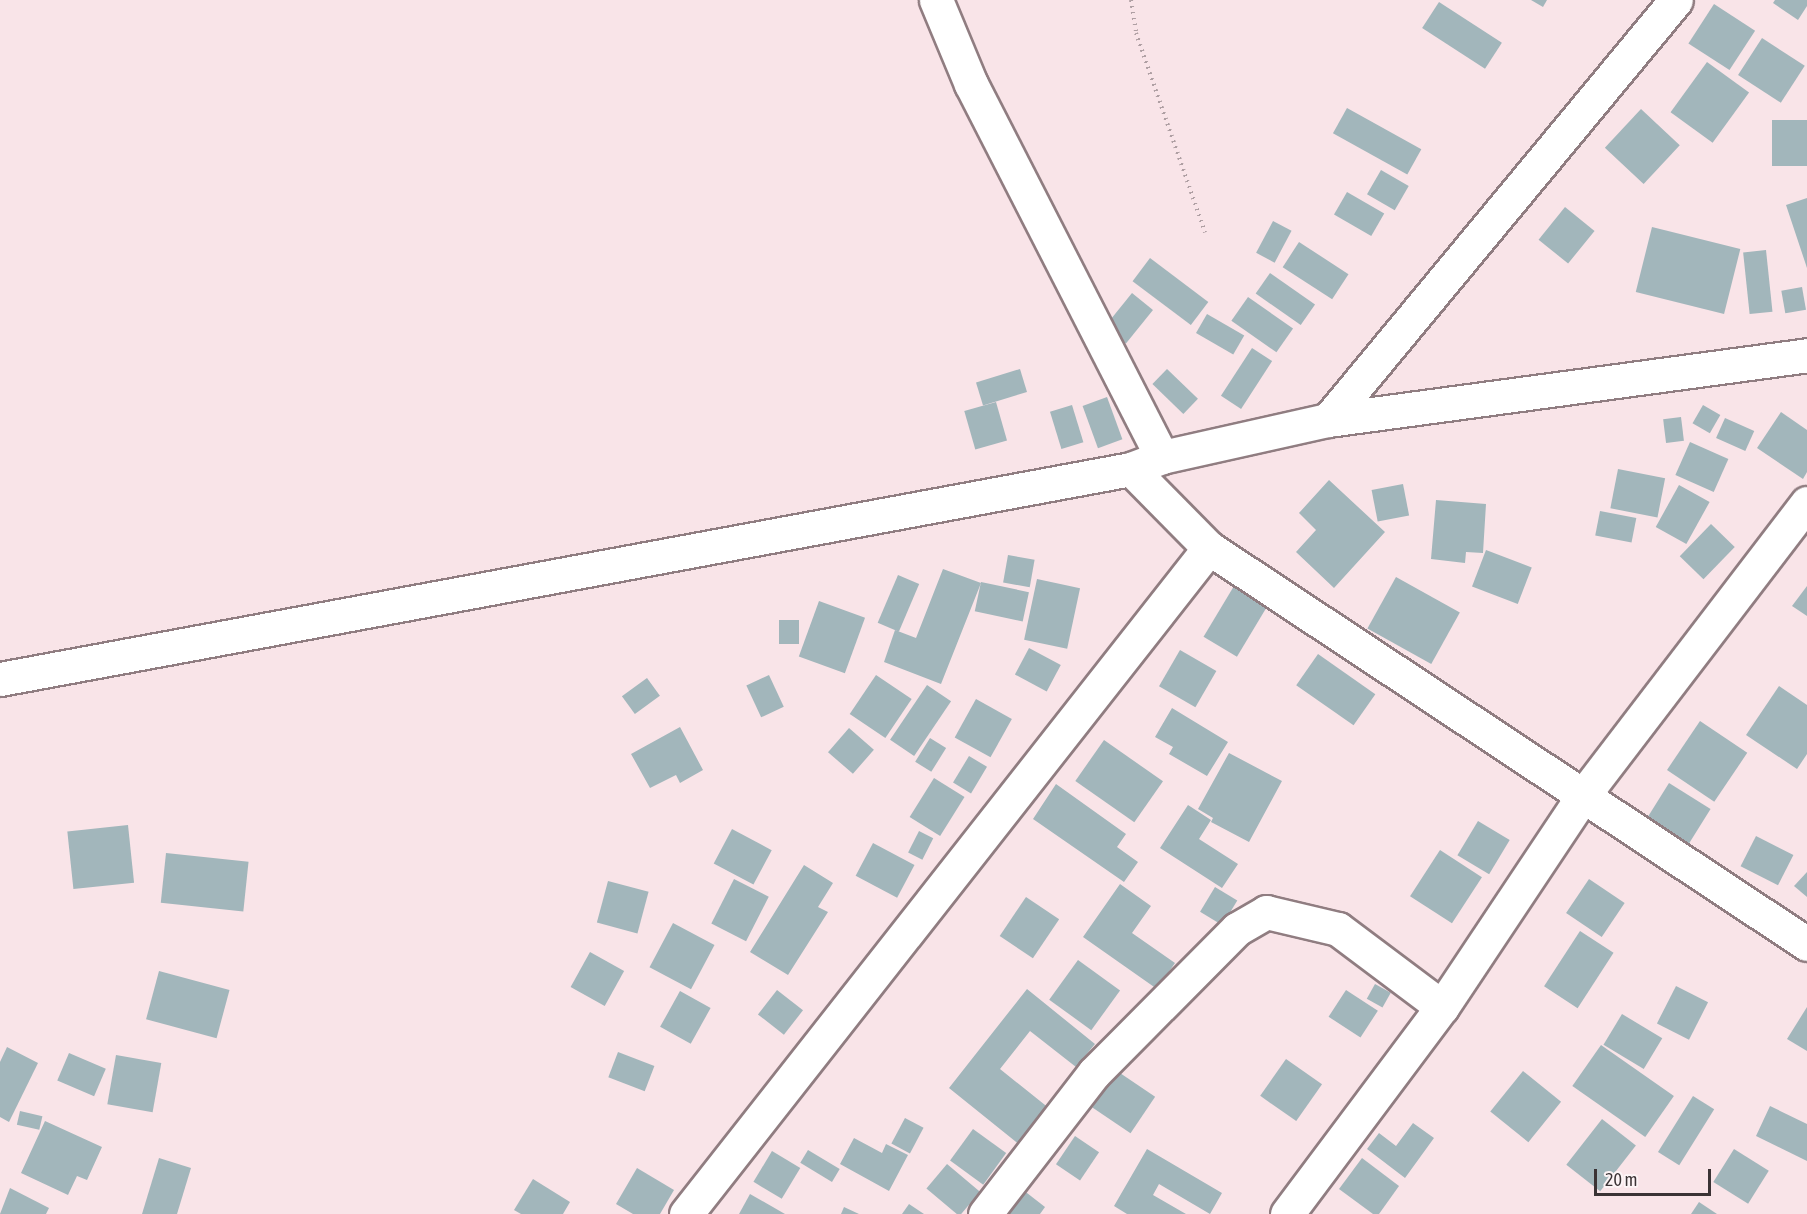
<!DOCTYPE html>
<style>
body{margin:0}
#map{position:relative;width:1807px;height:1214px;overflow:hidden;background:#f9e4e8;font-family:"Asap Condensed",sans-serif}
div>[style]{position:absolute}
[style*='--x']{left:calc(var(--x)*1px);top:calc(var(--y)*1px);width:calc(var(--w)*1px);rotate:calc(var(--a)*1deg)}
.building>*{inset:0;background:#a2b6bb;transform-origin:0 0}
.path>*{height:4px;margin-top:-2px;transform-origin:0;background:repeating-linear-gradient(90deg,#af9fa3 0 1.5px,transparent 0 6px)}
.roads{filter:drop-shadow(2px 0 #907d81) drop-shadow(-2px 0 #907d81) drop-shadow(0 2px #907d81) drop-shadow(0 -2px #907d81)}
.street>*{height:33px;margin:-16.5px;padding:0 16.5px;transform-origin:16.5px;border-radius:16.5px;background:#fff}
.secondary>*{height:33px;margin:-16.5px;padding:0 16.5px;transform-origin:16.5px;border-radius:16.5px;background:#fff}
span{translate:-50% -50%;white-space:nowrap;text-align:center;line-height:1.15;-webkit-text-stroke:5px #fdf4f6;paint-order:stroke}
.scale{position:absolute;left:1594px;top:1169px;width:117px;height:27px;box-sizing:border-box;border:3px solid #3b3335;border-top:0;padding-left:8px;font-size:18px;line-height:21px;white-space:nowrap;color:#3b3335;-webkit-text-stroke:4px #fdf4f6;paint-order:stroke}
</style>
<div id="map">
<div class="building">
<i style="clip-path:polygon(1531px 0,1547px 0,1543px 7px)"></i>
<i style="clip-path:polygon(1775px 0,1807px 0,1807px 6px,1798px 20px,1773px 3px)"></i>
<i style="left:1439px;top:2px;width:75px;height:31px;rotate:33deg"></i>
<i style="left:1714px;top:4px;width:49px;height:47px;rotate:33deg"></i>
<i style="left:1762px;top:38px;width:51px;height:44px;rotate:33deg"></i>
<i style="left:1707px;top:62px;width:52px;height:62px;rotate:36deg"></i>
<i style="left:1347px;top:108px;width:85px;height:29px;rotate:29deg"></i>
<i style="left:1641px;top:109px;width:53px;height:53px;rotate:43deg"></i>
<i style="left:1807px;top:120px;width:46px;height:35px;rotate:90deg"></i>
<i style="left:1381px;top:170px;width:32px;height:28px;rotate:30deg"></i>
<i style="left:1347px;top:192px;width:43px;height:26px;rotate:30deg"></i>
<i style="clip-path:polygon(1807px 198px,1807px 268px,1786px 205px)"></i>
<i style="left:1565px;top:207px;width:38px;height:42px;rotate:39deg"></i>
<i style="left:1273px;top:221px;width:21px;height:36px;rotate:28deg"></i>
<i style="left:1652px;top:227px;width:91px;height:67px;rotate:14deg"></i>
<i style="left:1299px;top:242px;width:59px;height:30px;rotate:33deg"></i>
<i style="left:1766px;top:250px;width:62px;height:23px;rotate:84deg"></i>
<i style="left:1150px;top:258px;width:73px;height:29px;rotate:37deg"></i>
<i style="left:1270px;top:273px;width:55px;height:25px;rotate:35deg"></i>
<i style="left:1802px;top:287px;width:23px;height:21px;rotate:80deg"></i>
<i style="left:1132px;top:293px;width:27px;height:43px;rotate:39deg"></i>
<i style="left:1248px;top:297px;width:55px;height:29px;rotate:35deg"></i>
<i style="left:1207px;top:314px;width:43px;height:22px;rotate:30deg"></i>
<i style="left:1252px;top:348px;width:24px;height:57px;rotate:33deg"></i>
<i style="left:1020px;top:369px;width:24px;height:46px;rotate:73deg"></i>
<i style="left:1167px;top:369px;width:43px;height:21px;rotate:44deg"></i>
<i style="left:1107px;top:397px;width:45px;height:26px;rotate:70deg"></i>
<i style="left:996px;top:402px;width:40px;height:33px;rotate:74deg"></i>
<i style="left:1072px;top:405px;width:39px;height:23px;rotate:73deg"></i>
<i style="left:1703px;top:405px;width:20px;height:21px;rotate:30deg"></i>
<i style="clip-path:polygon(1781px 412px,1807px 430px,1807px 472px,1803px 479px,1757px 448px)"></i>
<i style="left:1681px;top:417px;width:24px;height:18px;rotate:83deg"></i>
<i style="left:1725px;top:418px;width:32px;height:22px;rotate:24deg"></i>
<i style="left:1690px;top:442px;width:42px;height:36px;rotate:24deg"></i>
<i style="left:1618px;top:469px;width:48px;height:40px;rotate:11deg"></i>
<i style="clip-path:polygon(1329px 480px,1385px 532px,1334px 588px,1296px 552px,1316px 530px,1299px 513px)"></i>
<i style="left:1403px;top:484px;width:32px;height:32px;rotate:79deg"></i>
<i style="left:1679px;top:485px;width:35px;height:48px;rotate:29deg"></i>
<i style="clip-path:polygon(1436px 500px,1486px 504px,1483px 553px,1466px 552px,1465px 563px,1431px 559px)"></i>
<i style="left:1600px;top:511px;width:37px;height:25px;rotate:11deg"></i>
<i style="left:1711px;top:524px;width:33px;height:45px;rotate:44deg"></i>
<i style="left:1486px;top:550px;width:49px;height:39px;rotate:21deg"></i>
<i style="left:1008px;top:555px;width:27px;height:28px;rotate:10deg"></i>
<i style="clip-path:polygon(943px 569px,981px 583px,941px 684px,884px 662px,895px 630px,916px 638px)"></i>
<i style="left:898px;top:575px;width:23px;height:52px;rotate:23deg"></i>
<i style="left:1396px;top:577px;width:73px;height:59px;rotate:29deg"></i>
<i style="left:1037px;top:579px;width:44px;height:62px;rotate:12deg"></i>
<i style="left:1237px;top:581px;width:39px;height:65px;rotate:31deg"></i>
<i style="left:981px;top:582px;width:49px;height:30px;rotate:12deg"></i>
<i style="clip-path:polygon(1807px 586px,1807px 616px,1792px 606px)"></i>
<i style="left:819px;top:601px;width:49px;height:59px;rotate:20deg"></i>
<i style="left:779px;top:620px;width:20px;height:24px"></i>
<i style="left:1029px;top:648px;width:36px;height:30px;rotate:28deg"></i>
<i style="left:1180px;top:650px;width:42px;height:42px;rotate:30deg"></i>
<i style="left:1318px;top:654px;width:70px;height:38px;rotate:35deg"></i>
<i style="left:769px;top:675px;width:35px;height:25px;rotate:65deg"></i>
<i style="left:876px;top:675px;width:43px;height:47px;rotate:34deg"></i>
<i style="left:647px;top:678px;width:22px;height:31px;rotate:54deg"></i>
<i style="left:927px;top:685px;width:29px;height:66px;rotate:34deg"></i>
<i style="clip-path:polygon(1779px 686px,1807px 705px,1807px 754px,1797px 769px,1746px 735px)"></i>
<i style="left:976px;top:699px;width:41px;height:44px;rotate:29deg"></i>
<i style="clip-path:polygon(1172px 708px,1228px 742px,1207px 776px,1169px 754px,1173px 747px,1155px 737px)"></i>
<i style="left:1700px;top:721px;width:57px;height:59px;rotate:34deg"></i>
<i style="clip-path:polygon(680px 727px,703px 770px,680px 783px,676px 775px,650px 788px,631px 754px)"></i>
<i style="left:849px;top:728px;width:33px;height:32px;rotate:41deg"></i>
<i style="left:930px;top:738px;width:19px;height:28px;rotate:32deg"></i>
<i style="left:1104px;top:740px;width:72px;height:50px;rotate:35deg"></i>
<i style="clip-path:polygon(1229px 753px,1282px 781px,1249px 842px,1211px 822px,1213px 818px,1198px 809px)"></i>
<i style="left:969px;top:756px;width:21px;height:31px;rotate:31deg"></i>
<i style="left:934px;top:778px;width:36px;height:46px;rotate:32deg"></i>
<i style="left:1669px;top:783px;width:49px;height:43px;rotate:32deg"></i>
<i style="clip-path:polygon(1056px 784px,1126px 834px,1117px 847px,1138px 862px,1124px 882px,1033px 819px)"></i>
<i style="clip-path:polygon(1188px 805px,1211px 820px,1199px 839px,1238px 864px,1222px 888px,1160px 848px)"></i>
<i style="left:1478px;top:821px;width:37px;height:40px;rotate:31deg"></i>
<i style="left:128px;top:825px;width:58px;height:61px;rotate:84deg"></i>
<i style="left:732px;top:829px;width:45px;height:39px;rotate:28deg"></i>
<i style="left:919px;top:831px;width:16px;height:24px;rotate:27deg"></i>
<i style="left:1756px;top:836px;width:42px;height:34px;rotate:27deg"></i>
<i style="left:873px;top:843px;width:47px;height:37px;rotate:28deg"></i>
<i style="left:1440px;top:850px;width:50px;height:55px;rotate:33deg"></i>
<i style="left:166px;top:853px;width:83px;height:50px;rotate:6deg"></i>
<i style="clip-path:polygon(804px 865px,833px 883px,818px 907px,828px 912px,788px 975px,750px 952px)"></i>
<i style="clip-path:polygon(1807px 872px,1807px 897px,1794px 886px)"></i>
<i style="left:734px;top:879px;width:39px;height:50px;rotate:27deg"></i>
<i style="left:1589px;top:879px;width:43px;height:41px;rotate:34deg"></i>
<i style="left:608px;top:881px;width:42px;height:43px;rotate:15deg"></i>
<i style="clip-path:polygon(1120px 884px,1151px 906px,1132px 933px,1175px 963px,1157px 989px,1083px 937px)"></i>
<i style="left:1215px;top:887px;width:26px;height:29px;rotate:31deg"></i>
<i style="left:1026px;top:897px;width:40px;height:47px;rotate:34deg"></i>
<i style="left:673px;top:923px;width:47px;height:50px;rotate:28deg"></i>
<i style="left:1580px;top:931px;width:40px;height:66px;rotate:33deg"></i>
<i style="left:590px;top:952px;width:39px;height:40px;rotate:29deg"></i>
<i style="left:1078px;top:960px;width:52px;height:49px;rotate:36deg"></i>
<i style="left:159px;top:971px;width:73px;height:50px;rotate:15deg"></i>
<i style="left:1375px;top:984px;width:18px;height:17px;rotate:29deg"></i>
<i style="left:1676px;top:986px;width:36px;height:42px;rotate:27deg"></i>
<i style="clip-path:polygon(1027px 989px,1095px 1044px,1076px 1067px,1030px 1031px,1000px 1069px,1050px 1109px,1021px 1146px,949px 1088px)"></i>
<i style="left:777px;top:990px;width:33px;height:31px;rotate:38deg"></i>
<i style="left:1346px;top:990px;width:38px;height:32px;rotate:33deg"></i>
<i style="left:680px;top:991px;width:35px;height:41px;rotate:29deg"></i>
<i style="clip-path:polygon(1807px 1007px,1807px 1051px,1787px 1039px)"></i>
<i style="left:1622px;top:1014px;width:47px;height:36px;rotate:31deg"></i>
<i style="left:1601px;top:1045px;width:89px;height:50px;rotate:35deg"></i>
<i style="clip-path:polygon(7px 1047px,38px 1063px,9px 1122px,0 1117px,0 1062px)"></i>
<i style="left:618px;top:1052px;width:39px;height:27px;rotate:21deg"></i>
<i style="left:69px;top:1053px;width:40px;height:30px;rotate:23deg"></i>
<i style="left:116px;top:1055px;width:46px;height:50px;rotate:10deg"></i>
<i style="left:1286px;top:1059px;width:44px;height:45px;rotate:35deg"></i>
<i style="left:1117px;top:1071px;width:46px;height:44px;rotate:34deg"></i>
<i style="left:1523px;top:1071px;width:49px;height:52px;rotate:39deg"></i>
<i style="left:1693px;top:1096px;width:25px;height:66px;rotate:32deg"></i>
<i style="clip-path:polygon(1770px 1106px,1807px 1124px,1807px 1161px,1756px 1136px)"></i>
<i style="left:20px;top:1111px;width:23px;height:14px;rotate:13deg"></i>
<i style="left:905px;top:1118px;width:21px;height:29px;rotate:28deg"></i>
<i style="left:1602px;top:1119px;width:43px;height:58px;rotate:38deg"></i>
<i style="clip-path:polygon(45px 1121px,102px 1147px,87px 1180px,77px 1176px,68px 1195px,21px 1173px)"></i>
<i style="clip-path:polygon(1413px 1123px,1434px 1138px,1405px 1178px,1367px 1149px,1379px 1133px,1396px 1146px)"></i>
<i style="left:973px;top:1129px;width:41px;height:39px;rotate:36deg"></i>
<i style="left:1075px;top:1136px;width:29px;height:34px;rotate:34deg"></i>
<i style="clip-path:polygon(854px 1138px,882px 1153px,886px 1144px,908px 1155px,889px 1191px,840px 1164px)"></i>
<i style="clip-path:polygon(1147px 1149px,1222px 1193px,1210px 1214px,1159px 1184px,1153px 1195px,1186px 1214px,1127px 1214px,1114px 1206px)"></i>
<i style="left:1734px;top:1149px;width:41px;height:39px;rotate:32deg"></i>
<i style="left:808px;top:1150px;width:37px;height:15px;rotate:31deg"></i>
<i style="left:772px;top:1151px;width:33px;height:36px;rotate:31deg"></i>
<i style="clip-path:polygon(159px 1158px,191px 1168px,177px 1214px,142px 1214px)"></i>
<i style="clip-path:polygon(1362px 1158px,1399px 1186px,1379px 1214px,1373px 1214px,1339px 1189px)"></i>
<i style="left:947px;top:1164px;width:43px;height:32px;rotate:40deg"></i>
<i style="clip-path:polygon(637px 1168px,674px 1190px,660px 1214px,633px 1214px,616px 1204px)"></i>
<i style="clip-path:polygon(533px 1179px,570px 1202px,563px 1214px,521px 1214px,514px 1210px)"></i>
<i style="clip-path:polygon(1018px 1186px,1045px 1207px,1040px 1214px,1008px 1214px,1001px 1209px)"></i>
<i style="clip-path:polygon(10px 1188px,49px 1208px,46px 1214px,0 1214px)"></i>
<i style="clip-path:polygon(750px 1194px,785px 1214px,739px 1214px)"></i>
<i style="clip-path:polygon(1699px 1202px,1717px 1214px,1691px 1214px)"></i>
<i style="clip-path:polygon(909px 1204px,924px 1214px,902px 1214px)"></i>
<i style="clip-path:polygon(844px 1207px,859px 1214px,841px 1214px)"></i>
</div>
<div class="path">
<i style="--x:1131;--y:0;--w:33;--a:81"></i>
<i style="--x:1136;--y:33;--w:211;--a:70.9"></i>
</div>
<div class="roads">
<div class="street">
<i style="--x:936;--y:0;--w:91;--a:67.4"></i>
<i style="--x:971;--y:84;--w:419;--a:62.9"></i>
<i style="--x:1328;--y:420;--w:545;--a:-50.36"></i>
<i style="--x:1131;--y:469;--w:111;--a:45.4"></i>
<i style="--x:1209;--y:548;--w:717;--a:33.51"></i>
<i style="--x:686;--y:1214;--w:847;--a:-51.86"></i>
<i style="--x:985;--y:1214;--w:178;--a:-52.3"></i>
<i style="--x:1094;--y:1073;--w:203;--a:-45.2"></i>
<i style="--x:1237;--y:929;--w:34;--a:-30"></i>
<i style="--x:1266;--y:912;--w:74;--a:13.3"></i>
<i style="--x:1338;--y:929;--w:130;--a:36.9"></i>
<i style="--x:1287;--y:1214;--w:259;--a:-53.2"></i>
<i style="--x:1442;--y:1007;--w:252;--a:-56.3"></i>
<i style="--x:1582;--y:797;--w:370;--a:-52.6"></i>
</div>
<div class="secondary">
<i style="--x:0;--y:679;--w:1150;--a:-10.52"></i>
<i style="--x:1131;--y:469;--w:33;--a:-21"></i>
<i style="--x:1162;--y:457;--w:170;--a:-12.6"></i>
<i style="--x:1328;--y:420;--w:483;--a:-7.7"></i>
</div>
</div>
<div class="scale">20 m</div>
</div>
